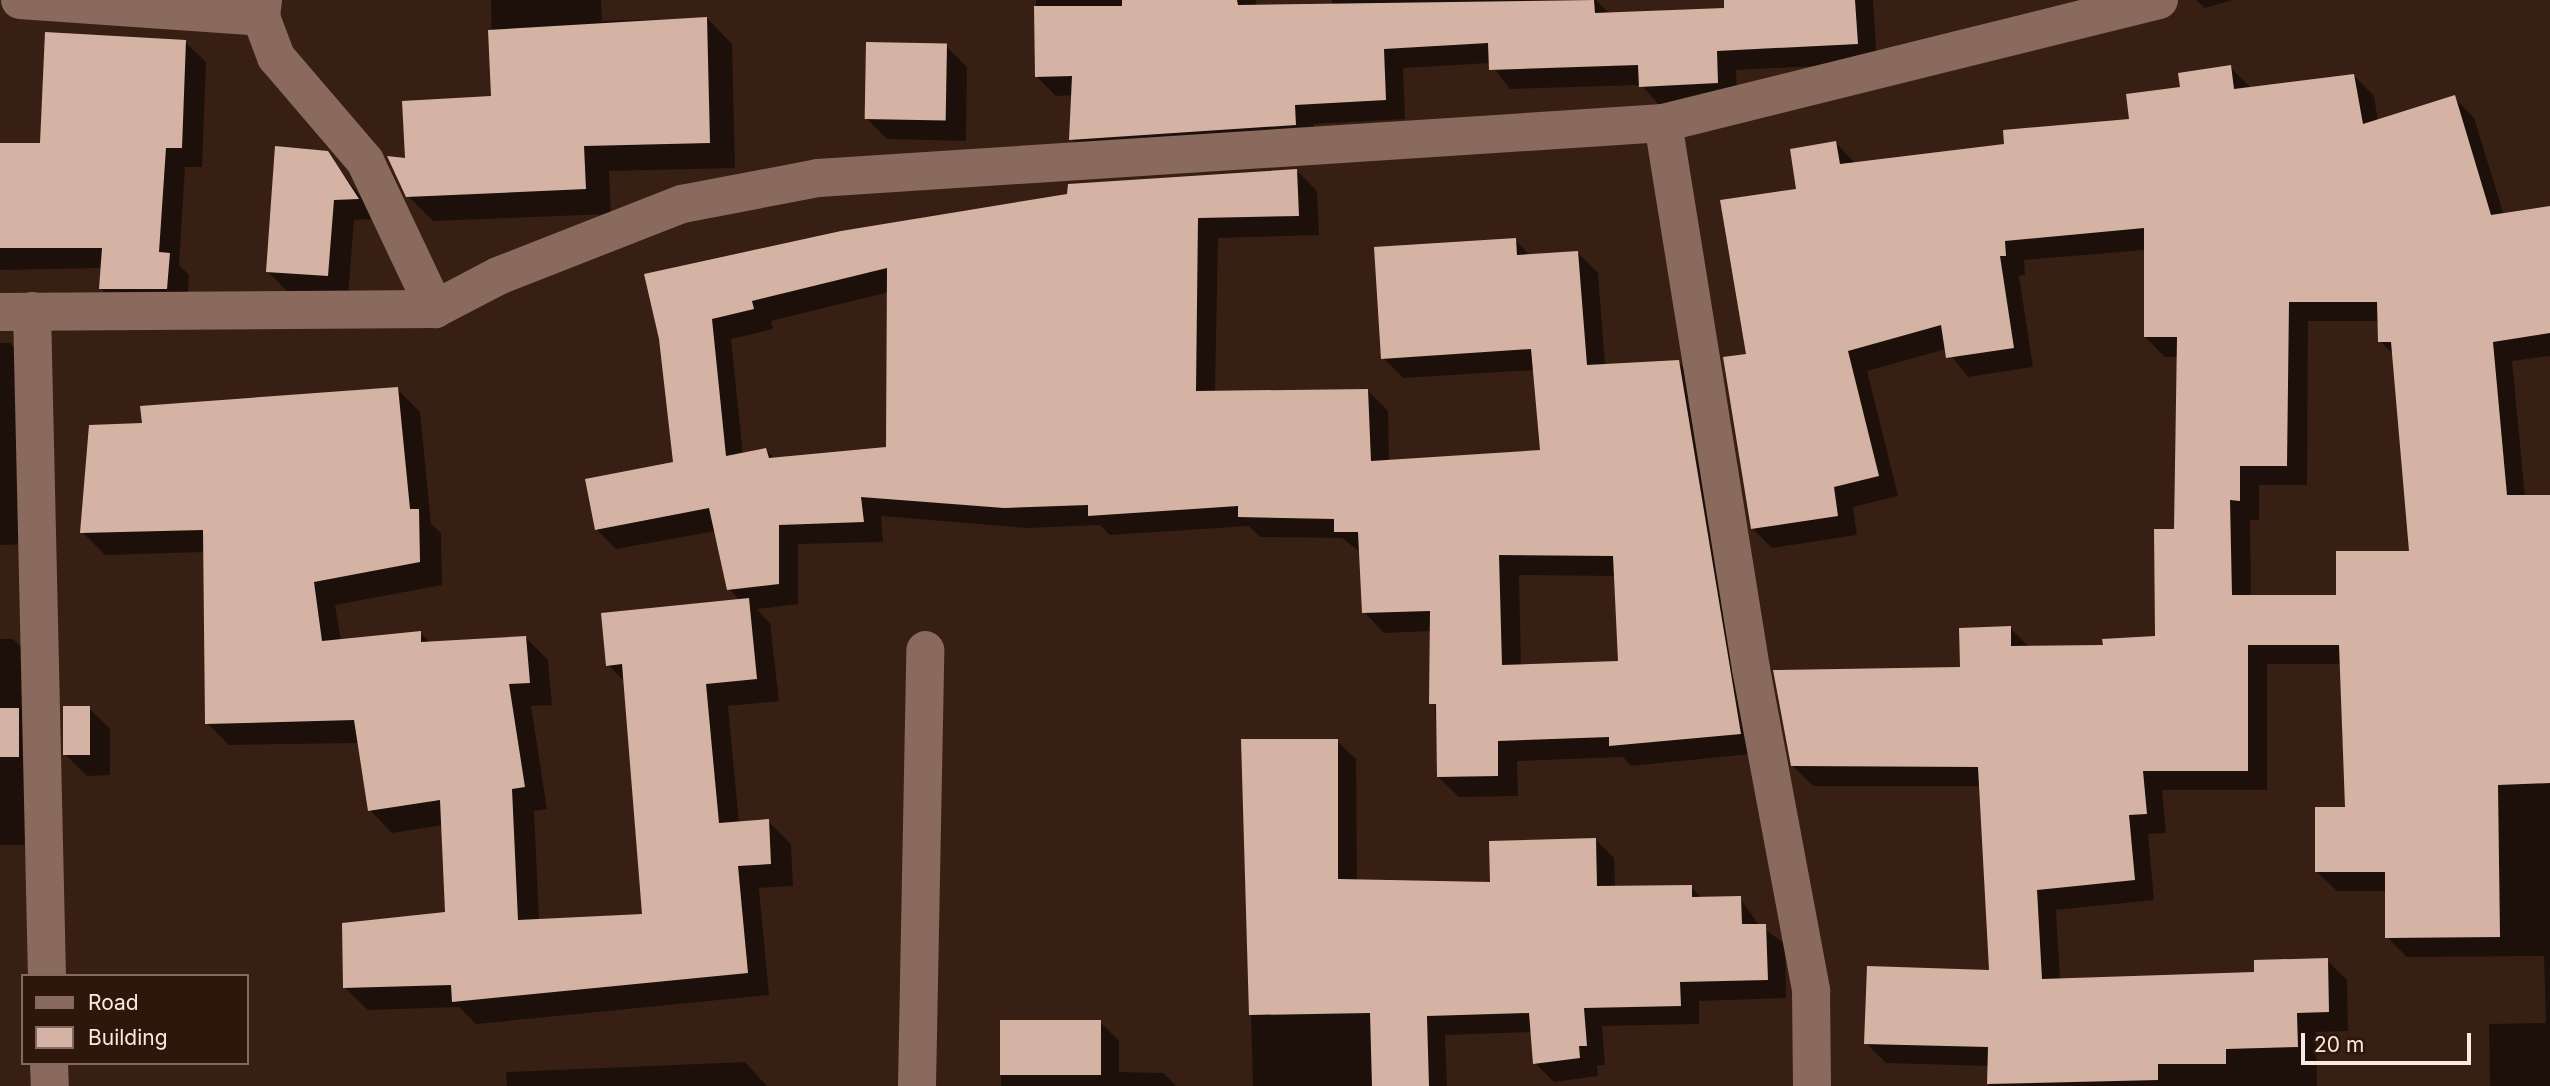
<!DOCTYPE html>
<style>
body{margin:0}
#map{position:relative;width:2550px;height:1086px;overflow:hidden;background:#381f14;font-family:Inter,sans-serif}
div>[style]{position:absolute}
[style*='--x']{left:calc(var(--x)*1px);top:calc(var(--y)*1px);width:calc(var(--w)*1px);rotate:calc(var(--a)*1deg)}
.shadow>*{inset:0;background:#0007}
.building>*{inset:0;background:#d4b3a4;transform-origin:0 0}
.minor>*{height:38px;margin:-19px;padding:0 19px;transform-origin:19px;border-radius:19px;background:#896a5d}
span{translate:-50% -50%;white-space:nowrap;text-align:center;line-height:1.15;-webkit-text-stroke:7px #2e160b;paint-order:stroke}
.legend{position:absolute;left:21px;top:974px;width:228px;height:91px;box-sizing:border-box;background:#2e160b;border:2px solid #806a61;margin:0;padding:9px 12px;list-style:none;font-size:21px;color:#fae8e1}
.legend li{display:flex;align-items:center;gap:14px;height:35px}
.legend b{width:35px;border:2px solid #806a61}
.scale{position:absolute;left:2301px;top:1033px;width:170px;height:32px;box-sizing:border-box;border:4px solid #fae8e1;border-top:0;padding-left:9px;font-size:21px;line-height:24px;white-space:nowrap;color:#fae8e1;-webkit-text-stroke:5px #2e160b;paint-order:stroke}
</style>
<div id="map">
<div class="shadow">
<i style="clip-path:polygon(491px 0,601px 0,602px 21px,707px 18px,732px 44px,735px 168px,609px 171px,611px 214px,433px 221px,408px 196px,407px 160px,493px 98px)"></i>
<i style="clip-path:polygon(1036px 0,1256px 0,1256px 7px,1333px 7px,1332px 0,1596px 0,1610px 14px,1726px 10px,1725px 0,1943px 0,1873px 0,1877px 63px,1736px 70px,1737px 102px,1660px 106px,1641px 85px,1510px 89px,1490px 63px,1403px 68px,1405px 119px,1314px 124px,1314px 144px,1091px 159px,1071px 139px,1073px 95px,1056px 96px,1036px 76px)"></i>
<i style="clip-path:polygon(2196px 0,2233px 0,2205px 8px)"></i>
<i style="clip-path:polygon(185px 42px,206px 62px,202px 167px,185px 167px,179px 265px,189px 275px,187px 308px,121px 309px,101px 289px,102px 268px,0 270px,0 144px,42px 145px)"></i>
<i style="clip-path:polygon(946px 46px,967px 67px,966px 141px,887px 139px,866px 118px)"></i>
<i style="clip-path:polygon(evenodd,2230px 67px,2250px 87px,2354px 76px,2374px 96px,2378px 121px,2454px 97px,2474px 118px,2504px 215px,2550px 208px,2550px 356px,2512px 361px,2525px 497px,2550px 496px,2550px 1086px,2490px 1086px,2489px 1024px,2546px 1023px,2544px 956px,2407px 957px,2387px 937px,2387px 891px,2337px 891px,2316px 871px,2346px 809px,2341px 664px,2267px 664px,2267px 790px,2162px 790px,2166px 833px,2148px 834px,2154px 900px,2056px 910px,2060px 980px,2256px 974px,2327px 960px,2347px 980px,2348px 1031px,2316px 1032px,2317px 1086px,1989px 1086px,1989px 1066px,1886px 1063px,1866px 1043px,1991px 972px,1980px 786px,1813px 786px,1793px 766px,1962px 668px,2010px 628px,2030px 648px,2105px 647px,2157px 637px,2176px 530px,2178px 357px,2165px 357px,2145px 337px,2145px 250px,2024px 260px,2025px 275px,2019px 276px,2033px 367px,1968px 377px,1946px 349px,1867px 371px,1898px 496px,1853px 507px,1857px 535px,1772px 548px,1752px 528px,1748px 356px,1798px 190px,1836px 143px,1856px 164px,2006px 146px,2131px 121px,2230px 67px,2308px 321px,2380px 321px,2380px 341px,2394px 355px,2411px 553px,2337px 597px,2251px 597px,2250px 520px,2259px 520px,2259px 485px,2307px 485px,2308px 321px)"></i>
<i style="clip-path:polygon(327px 153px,378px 219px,354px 220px,348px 297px,288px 292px,267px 271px)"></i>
<i style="clip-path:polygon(evenodd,1297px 171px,1317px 191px,1319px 235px,1218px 238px,1215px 392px,1367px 390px,1388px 411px,1389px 462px,1542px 451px,1535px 370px,1403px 378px,1383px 358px,1515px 240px,1531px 256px,1578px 253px,1598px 273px,1605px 366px,1678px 362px,1699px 383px,1760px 753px,1631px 766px,1623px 757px,1517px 761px,1518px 796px,1459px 797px,1438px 777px,1432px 631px,1384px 633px,1364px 612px,1360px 552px,1342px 538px,1260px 537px,1249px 526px,1110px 535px,1100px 525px,1026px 528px,881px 516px,883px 542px,798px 544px,798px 604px,757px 609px,770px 623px,779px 701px,728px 706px,739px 823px,768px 821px,791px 844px,793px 886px,759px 888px,769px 995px,476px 1024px,459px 1007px,368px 1010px,345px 988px,447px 914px,443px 825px,392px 833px,370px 810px,359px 743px,229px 745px,207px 723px,205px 552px,105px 555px,82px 532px,143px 425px,397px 389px,420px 412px,431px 524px,441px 533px,442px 585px,335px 605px,341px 641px,420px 633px,431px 643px,525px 637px,548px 660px,552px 705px,531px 706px,547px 809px,534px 811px,539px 921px,644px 915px,626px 683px,608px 665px,740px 601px,729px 589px,716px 531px,616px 549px,596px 529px,675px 464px,661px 339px,646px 275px,1297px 171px,889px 292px,887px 449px,775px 459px,766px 450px,743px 455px,731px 339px,773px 329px,771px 321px,889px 292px,1297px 171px,1519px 575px,1616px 576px,1620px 662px,1521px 666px,1519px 575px)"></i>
<i style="clip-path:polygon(0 343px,10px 343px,31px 364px,32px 544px,0 545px)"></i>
<i style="clip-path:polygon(0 639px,13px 639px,33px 659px,41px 845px,0 845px)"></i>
<i style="clip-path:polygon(89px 708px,110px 729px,110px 775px,87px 776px,66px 755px)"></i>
<i style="clip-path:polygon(1243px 741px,1337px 741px,1356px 759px,1357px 881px,1492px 884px,1595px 839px,1614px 858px,1615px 888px,1691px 887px,1703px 899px,1740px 898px,1759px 925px,1785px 944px,1786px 998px,1699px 1001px,1699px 1024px,1602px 1026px,1605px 1065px,1597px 1065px,1598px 1076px,1554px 1082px,1535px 1063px,1532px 1032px,1445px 1035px,1447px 1086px,1253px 1086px)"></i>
<i style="clip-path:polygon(1100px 1022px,1119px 1041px,1119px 1072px,1164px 1073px,1176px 1086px,1001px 1086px,1001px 1023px)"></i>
<i style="clip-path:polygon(745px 1062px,767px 1086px,507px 1086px,506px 1072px)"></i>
</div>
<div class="building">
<i style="clip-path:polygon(1122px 0,1237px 0,1238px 5px,1594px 0,1595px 13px,1724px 8px,1724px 0,1855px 0,1858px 44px,1717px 51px,1718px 83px,1639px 87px,1638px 65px,1489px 70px,1488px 43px,1384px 49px,1386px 100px,1295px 105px,1296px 125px,1069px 140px,1072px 76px,1035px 77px,1034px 6px,1122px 6px)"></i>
<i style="clip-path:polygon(707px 17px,710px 143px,584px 146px,586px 189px,406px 197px,387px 156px,405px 158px,402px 101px,491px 96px,488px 30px)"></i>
<i style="clip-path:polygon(45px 32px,186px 40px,182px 148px,166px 148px,159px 252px,170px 253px,167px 289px,99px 289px,102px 248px,0 248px,0 143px,40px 143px)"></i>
<i style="left:866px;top:42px;width:81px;height:77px;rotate:1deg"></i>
<i style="clip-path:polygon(evenodd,2231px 65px,2234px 89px,2354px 74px,2363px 124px,2455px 95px,2491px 215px,2550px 206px,2550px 333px,2493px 342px,2507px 495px,2550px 495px,2550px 783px,2498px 785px,2500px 937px,2385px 938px,2385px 872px,2315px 872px,2315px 807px,2345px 807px,2339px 645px,2248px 645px,2248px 771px,2143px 771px,2147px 814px,2129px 815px,2135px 880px,2037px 890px,2042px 979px,2254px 972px,2254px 960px,2328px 958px,2329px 1012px,2297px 1013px,2298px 1047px,2226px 1049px,2226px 1064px,2158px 1064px,2158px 1080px,1987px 1084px,1988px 1047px,1864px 1044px,1867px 966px,1989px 970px,1978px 767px,1791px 766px,1773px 670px,1960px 667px,1959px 628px,2011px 626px,2011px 646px,2103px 645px,2102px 639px,2155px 636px,2154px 529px,2174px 529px,2177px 337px,2144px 337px,2144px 228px,2005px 241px,2006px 256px,2000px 256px,2014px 348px,1946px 358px,1941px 325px,1848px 351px,1879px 476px,1834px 487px,1838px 516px,1751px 529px,1723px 357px,1746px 354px,1720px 200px,1796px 189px,1790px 149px,1836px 141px,1840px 164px,2004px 144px,2003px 130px,2129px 119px,2126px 94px,2180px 87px,2178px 73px,2231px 65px,2289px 302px,2377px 302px,2378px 342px,2391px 342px,2409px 551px,2336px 551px,2336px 595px,2232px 595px,2230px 500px,2240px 501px,2240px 466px,2287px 466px,2289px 302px)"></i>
<i style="clip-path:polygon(275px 146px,328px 151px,359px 199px,334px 200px,328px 276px,266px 272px)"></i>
<i style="clip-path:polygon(evenodd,1297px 169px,1299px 216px,1198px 218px,1196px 391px,1368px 389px,1371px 461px,1540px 450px,1531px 349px,1381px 359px,1374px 247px,1516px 238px,1517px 255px,1578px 251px,1587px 365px,1679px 360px,1741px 734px,1609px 746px,1609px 737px,1498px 741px,1498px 776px,1437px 777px,1436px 704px,1429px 704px,1430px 611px,1362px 613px,1358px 532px,1334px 532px,1334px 519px,1238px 517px,1238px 506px,1088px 516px,1088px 505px,1004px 508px,861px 497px,864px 522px,779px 525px,779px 584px,727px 590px,709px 508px,595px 530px,585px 479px,673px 462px,659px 339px,644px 274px,841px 231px,1067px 194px,1068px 184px,1297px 169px,887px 268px,886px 447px,769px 458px,766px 448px,726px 456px,712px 319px,754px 309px,752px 301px,887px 268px,1297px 169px,1499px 555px,1613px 556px,1618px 661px,1502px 665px,1499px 555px)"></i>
<i style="clip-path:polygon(398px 387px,410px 509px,419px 509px,420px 562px,314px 582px,322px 641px,421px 631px,421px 642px,526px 636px,530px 683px,509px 684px,525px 787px,512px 789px,518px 920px,642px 914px,622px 664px,606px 666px,601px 613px,749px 598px,757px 679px,706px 684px,719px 823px,769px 819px,771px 864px,738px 866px,748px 973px,452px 1002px,451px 985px,343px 988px,342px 923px,445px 912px,440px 800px,368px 811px,354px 720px,205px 724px,203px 530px,80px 533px,89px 425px,142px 423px,140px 406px)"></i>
<i style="left:90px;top:706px;width:49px;height:27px;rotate:90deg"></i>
<i style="left:0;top:708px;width:19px;height:49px"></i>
<i style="clip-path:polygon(1241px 739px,1338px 739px,1338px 879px,1490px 882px,1489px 841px,1596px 838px,1597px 886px,1692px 885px,1692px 897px,1741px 896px,1742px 924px,1766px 924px,1768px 980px,1680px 982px,1681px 1006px,1584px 1008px,1587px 1046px,1579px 1046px,1580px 1058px,1533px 1064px,1529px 1013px,1427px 1016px,1429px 1086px,1372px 1086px,1370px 1013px,1249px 1015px)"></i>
<i style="left:1101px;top:1020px;width:55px;height:101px;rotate:90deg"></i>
</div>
<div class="minor">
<i style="--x:20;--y:0;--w:242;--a:4"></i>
<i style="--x:263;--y:0;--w:17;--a:97"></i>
<i style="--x:261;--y:17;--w:43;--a:69.4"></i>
<i style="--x:276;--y:57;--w:137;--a:49.4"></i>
<i style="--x:365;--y:161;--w:164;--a:64.7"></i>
<i style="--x:1663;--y:123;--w:553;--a:80.84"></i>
<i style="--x:1751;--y:669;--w:328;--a:79.4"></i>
<i style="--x:1811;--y:991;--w:95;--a:89.4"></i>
<i style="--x:32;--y:311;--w:665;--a:88.71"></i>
<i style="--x:0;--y:312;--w:435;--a:-0.4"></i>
<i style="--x:435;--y:309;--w:71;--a:-27.6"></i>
<i style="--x:498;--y:276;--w:198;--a:-21.4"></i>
<i style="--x:682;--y:204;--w:138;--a:-10.8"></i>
<i style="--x:818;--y:178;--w:847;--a:-3.72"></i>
<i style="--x:1663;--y:123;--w:511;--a:-13.93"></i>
<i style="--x:49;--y:1063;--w:23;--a:88"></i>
<i style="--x:917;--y:1086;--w:436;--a:-88.9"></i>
</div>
<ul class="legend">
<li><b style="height:9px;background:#896a5d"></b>Road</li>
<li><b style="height:19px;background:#d4b3a4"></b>Building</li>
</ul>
<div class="scale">20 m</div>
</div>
